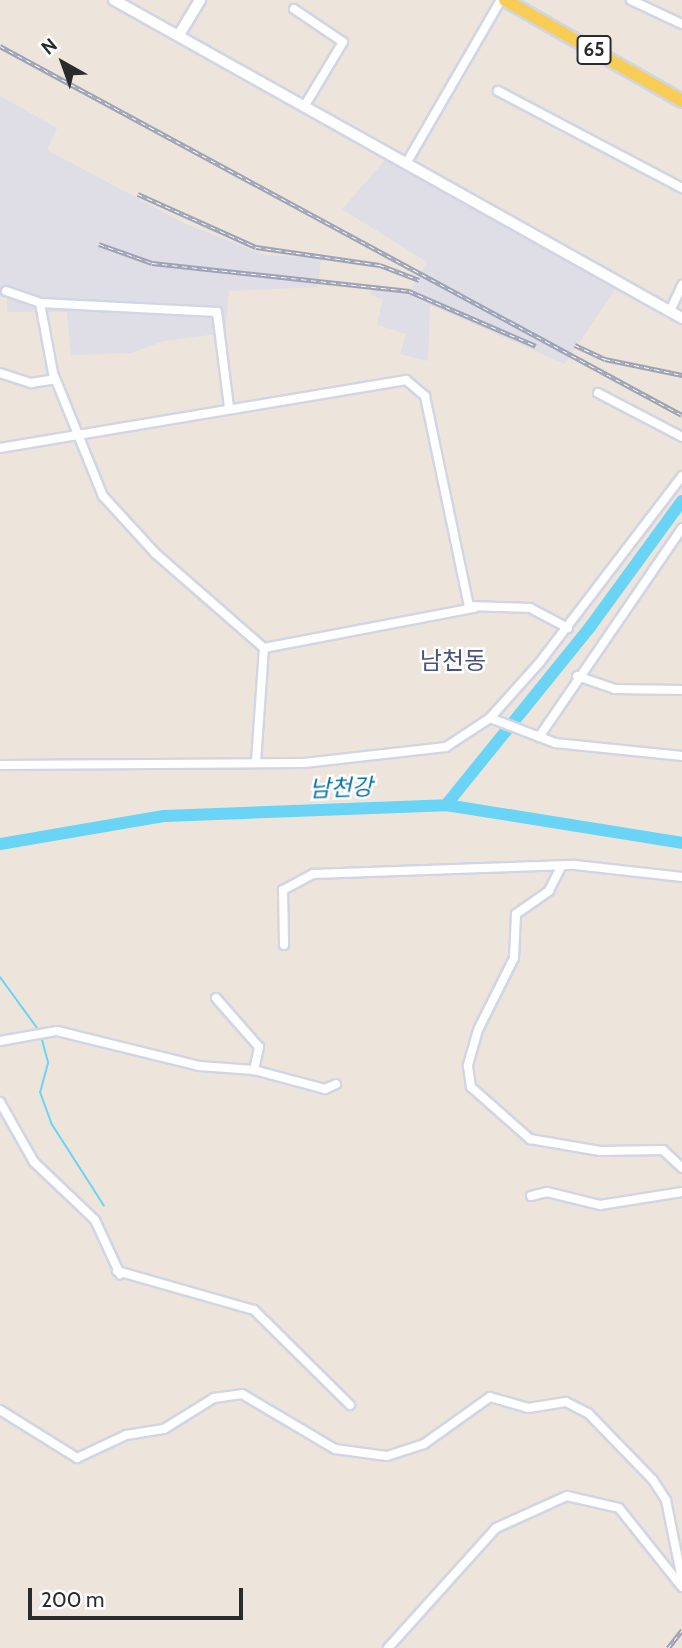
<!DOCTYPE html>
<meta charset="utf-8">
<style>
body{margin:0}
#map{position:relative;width:682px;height:1648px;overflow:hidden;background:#ede5dc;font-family:Cabin,"Noto Sans KR",sans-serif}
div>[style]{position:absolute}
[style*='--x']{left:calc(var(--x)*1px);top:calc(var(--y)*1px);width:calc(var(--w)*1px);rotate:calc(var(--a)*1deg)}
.industrial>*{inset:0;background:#dfdde5}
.stream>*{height:2px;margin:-1px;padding:0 1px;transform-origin:1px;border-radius:1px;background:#69d4f5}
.river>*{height:12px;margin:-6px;padding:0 6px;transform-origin:6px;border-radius:6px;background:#69d4f5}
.roads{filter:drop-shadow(2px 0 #d1d5e4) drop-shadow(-2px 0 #d1d5e4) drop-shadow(0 2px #d1d5e4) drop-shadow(0 -2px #d1d5e4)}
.minor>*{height:8px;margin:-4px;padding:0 4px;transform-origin:4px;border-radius:4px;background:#fff}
.secondary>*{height:10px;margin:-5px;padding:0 5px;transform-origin:5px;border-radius:5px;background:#fff}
.primary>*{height:12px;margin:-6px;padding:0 6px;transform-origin:6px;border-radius:6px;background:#f8cd56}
.rail>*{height:4.5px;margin-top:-2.25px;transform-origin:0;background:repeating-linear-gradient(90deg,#fff 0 5px,#9ea2b6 0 10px);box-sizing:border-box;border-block:2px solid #9ea2b6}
span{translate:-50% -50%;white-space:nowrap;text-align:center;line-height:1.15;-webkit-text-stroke:5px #fff;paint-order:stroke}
.shield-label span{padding:2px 5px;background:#fff;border:2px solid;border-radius:5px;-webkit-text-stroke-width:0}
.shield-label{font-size:19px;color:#2b2b2b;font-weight:700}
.water-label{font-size:23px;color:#0672a3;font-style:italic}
.quarter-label{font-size:24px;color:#48547e}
.north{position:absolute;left:28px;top:28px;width:70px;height:70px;-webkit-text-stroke:5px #fff;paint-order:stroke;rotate:320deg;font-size:19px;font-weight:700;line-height:28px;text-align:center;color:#2b2b2b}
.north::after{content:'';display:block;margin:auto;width:24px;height:32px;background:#2b2b2b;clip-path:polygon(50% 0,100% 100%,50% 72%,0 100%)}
.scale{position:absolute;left:28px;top:1588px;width:215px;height:32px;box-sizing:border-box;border:4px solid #2b2b2b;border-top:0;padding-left:9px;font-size:21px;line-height:24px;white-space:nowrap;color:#2b2b2b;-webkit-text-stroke:5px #fff;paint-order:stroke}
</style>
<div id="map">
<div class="industrial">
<i style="clip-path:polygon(0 96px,57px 128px,47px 150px,184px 223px,265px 255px,321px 258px,318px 287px,229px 291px,225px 333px,164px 341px,131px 353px,71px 355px,67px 312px,7px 312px,7px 297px,0 297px)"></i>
<i style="clip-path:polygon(388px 157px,617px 286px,565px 364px,430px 305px,428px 361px,400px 354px,406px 334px,377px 325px,383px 299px,370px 295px,372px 287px,408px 293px,427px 262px,342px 209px)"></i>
</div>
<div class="stream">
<i style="--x:0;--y:977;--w:63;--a:54"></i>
<i style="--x:41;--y:1036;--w:28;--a:75"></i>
<i style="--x:48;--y:1063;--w:30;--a:105"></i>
<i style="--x:40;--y:1092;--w:33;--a:70"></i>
<i style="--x:51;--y:1123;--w:98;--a:57.4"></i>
</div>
<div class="river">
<i style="--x:446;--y:805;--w:229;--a:-51"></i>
<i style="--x:590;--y:627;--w:156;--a:-53.9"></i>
<i style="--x:0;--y:844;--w:166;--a:-9.7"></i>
<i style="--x:164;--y:816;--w:282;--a:-2.2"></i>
<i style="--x:446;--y:805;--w:239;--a:9.1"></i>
</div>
<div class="roads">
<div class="minor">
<i style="--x:631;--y:0;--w:56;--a:25.2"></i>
<i style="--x:294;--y:9;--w:59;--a:34"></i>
<i style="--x:343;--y:42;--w:76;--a:121"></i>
<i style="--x:498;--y:91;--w:208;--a:27.8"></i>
<i style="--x:407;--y:162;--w:187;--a:-59.9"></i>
<i style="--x:6;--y:291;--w:36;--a:19"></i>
<i style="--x:40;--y:303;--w:177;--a:2.9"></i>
<i style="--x:217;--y:312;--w:96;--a:82.8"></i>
<i style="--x:40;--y:303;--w:71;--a:79.5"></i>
<i style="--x:53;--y:373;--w:133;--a:67.9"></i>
<i style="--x:103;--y:496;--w:77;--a:47.6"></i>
<i style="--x:155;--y:553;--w:145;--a:41.1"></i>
<i style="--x:670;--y:311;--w:29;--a:-65"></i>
<i style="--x:0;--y:373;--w:33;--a:18"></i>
<i style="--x:31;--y:383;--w:24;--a:-9"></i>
<i style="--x:598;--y:393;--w:95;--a:27.6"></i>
<i style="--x:0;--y:448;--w:412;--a:-9.5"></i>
<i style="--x:406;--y:380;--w:25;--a:40"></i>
<i style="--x:425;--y:396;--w:215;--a:78.2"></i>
<i style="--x:469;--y:606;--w:61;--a:1.9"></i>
<i style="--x:530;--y:608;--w:43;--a:27.8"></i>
<i style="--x:577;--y:676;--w:40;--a:18.9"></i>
<i style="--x:615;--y:689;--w:67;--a:0.9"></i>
<i style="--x:490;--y:718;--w:70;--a:21"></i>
<i style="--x:555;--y:743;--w:128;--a:5.8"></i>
<i style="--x:539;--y:737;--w:253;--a:-55.6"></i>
<i style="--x:256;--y:762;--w:114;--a:-86"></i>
<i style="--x:264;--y:648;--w:214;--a:-10.8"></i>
<i style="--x:0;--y:765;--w:304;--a:-0.4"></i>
<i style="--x:304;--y:763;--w:143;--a:-6.4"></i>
<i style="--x:446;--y:747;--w:53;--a:-33.4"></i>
<i style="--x:490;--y:718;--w:75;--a:-48.2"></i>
<i style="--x:540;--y:662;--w:234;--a:-52.6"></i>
<i style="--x:561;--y:867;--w:27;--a:117"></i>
<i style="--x:549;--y:891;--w:40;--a:145.1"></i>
<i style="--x:516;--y:914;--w:44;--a:92.6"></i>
<i style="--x:514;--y:958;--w:80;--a:116.6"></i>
<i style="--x:478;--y:1030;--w:37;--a:106"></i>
<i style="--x:468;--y:1066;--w:21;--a:82"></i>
<i style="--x:471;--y:1087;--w:79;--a:41.4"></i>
<i style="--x:530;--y:1139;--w:71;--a:9.7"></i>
<i style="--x:600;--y:1151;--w:63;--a:-0.9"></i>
<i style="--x:663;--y:1150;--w:26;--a:43"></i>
<i style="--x:284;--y:945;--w:55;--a:-91"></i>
<i style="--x:283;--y:890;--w:34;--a:-28"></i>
<i style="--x:313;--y:874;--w:262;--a:-2"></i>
<i style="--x:575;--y:865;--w:108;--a:6.4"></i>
<i style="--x:216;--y:998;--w:65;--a:48.7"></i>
<i style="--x:259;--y:1047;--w:24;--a:102"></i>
<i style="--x:0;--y:1041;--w:58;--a:-10"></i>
<i style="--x:57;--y:1031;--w:146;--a:13.8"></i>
<i style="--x:199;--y:1066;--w:55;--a:4.2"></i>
<i style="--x:254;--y:1070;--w:73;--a:15"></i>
<i style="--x:325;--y:1089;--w:12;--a:-24"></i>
<i style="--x:0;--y:1102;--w:69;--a:60.5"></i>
<i style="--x:34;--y:1162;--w:84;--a:43.6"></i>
<i style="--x:95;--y:1220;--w:60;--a:65.2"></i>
<i style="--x:531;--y:1196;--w:16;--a:-14"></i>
<i style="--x:547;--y:1192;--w:55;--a:13.8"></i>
<i style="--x:600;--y:1205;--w:83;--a:-9"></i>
<i style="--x:117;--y:1271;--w:142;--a:15.9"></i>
<i style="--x:254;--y:1310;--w:135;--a:44.7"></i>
<i style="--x:0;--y:1410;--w:91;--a:31.9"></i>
<i style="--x:77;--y:1458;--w:54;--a:-25.1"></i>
<i style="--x:126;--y:1435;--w:38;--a:-9"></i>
<i style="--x:164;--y:1429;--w:59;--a:-31.8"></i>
<i style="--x:214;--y:1398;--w:28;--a:-8"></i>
<i style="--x:242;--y:1394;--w:108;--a:30.6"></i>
<i style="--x:335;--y:1449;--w:52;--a:7.7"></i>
<i style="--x:387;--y:1456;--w:39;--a:-18"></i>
<i style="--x:424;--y:1444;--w:81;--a:-35.5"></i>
<i style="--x:490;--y:1397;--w:40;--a:16"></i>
<i style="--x:528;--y:1408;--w:38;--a:-9"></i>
<i style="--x:566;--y:1402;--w:25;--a:27"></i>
<i style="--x:588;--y:1413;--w:93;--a:45.9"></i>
<i style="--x:653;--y:1480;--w:24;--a:57"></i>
<i style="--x:666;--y:1500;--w:81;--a:78.6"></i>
<i style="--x:388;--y:1648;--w:161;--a:-48"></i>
<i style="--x:496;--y:1528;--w:78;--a:-24.3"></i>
<i style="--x:567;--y:1496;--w:53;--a:13"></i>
<i style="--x:619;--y:1508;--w:101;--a:51.4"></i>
</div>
<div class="secondary">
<i style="--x:114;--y:0;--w:651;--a:29.24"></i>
<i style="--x:179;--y:35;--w:41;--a:-59"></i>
</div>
<div class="primary">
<i style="--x:505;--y:0;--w:204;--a:29.7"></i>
</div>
</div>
<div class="rail">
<i style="--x:0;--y:46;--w:775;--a:28.42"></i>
<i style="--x:138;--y:194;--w:129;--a:24.2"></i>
<i style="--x:256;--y:247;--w:125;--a:8.3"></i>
<i style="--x:380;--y:265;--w:42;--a:21"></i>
<i style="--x:99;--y:244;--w:56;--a:19.7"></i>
<i style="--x:152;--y:263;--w:259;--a:6.2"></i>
<i style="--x:409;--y:291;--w:138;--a:23.4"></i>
<i style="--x:575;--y:345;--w:33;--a:25"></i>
<i style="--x:605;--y:359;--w:79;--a:11.7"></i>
<i style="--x:668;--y:1648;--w:23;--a:-52"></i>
</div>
<div class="shield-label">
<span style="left:594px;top:50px">65</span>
</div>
<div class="water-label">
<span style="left:341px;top:788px;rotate:-2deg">남천강</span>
</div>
<div class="quarter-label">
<span style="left:453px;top:661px">남천동</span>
</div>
<div class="north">N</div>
<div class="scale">200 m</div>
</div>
